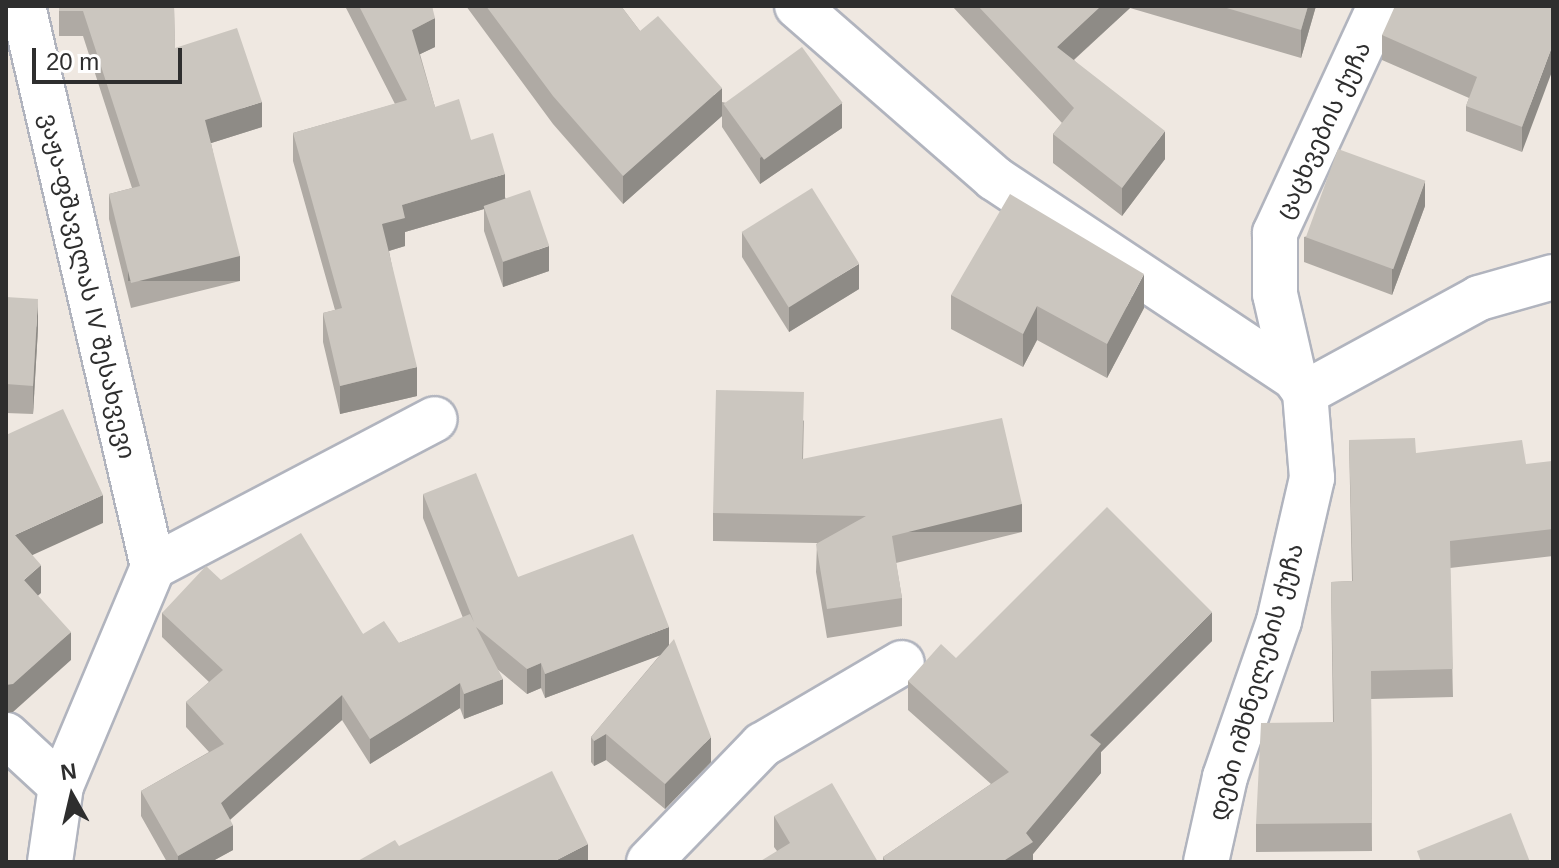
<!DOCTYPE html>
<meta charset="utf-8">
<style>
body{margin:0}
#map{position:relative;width:1559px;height:868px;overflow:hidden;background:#efe8e1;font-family:Helvetica,"Noto Sans Georgian",sans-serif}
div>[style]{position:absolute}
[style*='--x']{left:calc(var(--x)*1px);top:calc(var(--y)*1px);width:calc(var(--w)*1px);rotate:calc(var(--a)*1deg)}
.roads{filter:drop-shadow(2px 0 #b1b4be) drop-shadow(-2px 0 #b1b4be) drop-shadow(0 2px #b1b4be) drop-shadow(0 -2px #b1b4be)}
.minor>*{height:44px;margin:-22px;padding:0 22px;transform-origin:22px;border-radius:22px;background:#fff}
.wall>*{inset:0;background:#afaaa4}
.shaded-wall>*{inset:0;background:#8e8b86;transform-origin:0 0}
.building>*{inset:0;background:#cbc6bf;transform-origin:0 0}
span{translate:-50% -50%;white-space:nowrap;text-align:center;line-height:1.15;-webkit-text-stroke:6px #fff;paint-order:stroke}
.street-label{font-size:24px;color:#2e2e2e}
.frame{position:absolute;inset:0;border:8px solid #2e2e2e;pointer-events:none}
.north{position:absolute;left:32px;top:756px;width:80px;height:80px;-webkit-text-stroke:6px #fff;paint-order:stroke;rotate:352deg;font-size:22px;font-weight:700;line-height:32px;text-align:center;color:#2e2e2e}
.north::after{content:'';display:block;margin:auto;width:28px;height:36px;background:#2e2e2e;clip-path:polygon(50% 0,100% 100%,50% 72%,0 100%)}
.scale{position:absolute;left:32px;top:48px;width:150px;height:36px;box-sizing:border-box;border:4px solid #2e2e2e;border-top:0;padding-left:10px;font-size:24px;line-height:28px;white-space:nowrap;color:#2e2e2e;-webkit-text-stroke:6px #fff;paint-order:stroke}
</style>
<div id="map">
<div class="roads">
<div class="minor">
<i style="--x:23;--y:6;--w:576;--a:76.95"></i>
<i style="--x:797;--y:6;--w:262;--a:41.1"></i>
<i style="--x:994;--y:178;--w:360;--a:33.6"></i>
<i style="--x:1302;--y:388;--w:14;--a:-126"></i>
<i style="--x:1294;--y:377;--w:85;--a:-102.9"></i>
<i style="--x:1275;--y:294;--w:61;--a:-90"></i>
<i style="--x:1275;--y:233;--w:250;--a:-65.2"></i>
<i style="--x:1305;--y:393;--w:198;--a:-28.6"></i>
<i style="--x:1479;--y:298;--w:77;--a:-15.8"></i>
<i style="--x:6;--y:735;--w:75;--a:42.8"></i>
<i style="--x:50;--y:862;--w:77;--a:-81.8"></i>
<i style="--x:61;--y:786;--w:238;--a:-67.2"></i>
<i style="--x:153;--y:567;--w:318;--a:-27.7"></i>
<i style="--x:649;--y:862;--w:163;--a:-46"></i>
<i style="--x:762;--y:745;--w:162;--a:-30.4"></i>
<i style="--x:1206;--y:862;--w:87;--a:-77.4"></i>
<i style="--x:1225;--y:777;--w:165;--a:-70.9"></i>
<i style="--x:1279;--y:621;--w:147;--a:-77"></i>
<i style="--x:1312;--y:478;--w:85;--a:-94.7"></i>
</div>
</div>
<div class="wall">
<i style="clip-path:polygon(59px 6px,174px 6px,175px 48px,262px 127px,211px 143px,240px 281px,131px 308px,109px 219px,109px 194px,132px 188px,83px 36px,59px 36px)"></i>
<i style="clip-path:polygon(345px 6px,432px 6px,435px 47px,420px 54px,435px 107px,471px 140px,549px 271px,503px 287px,484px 231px,484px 209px,405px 232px,405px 246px,389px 251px,417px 396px,340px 414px,323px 342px,323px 313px,335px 310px,293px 161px,293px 133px,395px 104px)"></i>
<i style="clip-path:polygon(466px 6px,621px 6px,640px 31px,722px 102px,842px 128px,760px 184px,722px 127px,722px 116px,623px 204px,553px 124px)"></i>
<i style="clip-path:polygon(952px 6px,1316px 6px,1301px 58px,1130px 8px,1074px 60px,1165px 159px,1122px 216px,1053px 163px,1053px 134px,1062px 123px)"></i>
<i style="clip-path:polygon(1547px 6px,1522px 152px,1466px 131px,1466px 106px,1469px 98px,1382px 60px,1382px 35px)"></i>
<i style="clip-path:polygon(1425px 206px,1392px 295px,1304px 262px,1304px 237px)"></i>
<i style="clip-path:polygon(742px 232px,859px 289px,789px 332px,742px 257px)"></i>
<i style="clip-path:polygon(951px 295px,1144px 308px,1107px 378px,1037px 340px,1023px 367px,951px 329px)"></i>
<i style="clip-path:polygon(6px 297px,38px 328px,33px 414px,6px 413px)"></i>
<i style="clip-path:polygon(804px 420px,803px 459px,1022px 532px,896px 563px,902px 598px,902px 626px,827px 638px,816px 572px,817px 543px,713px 541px,713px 513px)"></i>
<i style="clip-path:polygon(1349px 440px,1416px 453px,1526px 464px,1553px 470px,1553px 556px,1450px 568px,1453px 697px,1371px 699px,1372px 851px,1256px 852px,1256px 824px,1333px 722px,1331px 582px,1352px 581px)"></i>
<i style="clip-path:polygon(423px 494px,518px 577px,669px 645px,711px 762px,665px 809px,606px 760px,594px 766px,591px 762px,591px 737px,660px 655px,545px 698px,541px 688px,527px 694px,497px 669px,503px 704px,464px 719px,460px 708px,370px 764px,342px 720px,230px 819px,233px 850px,211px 862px,167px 862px,141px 816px,141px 791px,209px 752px,186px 727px,186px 702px,209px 682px,162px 637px,162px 613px,221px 580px,363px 634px,399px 643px,463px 618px,423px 518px)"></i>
<i style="clip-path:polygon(1212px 641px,1101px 752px,1101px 773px,1033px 854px,1033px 862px,883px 862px,883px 857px,991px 784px,908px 710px,908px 681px,956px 658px)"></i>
<i style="clip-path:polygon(774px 816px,878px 862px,777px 851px,774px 847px)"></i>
</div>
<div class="shaded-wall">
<i style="clip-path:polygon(1101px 6px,1130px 6px,1130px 8px,1057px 75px,1057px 47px)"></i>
<i style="clip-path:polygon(1308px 6px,1316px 6px,1301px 58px,1301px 30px)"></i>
<i style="clip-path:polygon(435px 18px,435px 47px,412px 58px,412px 30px)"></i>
<i style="clip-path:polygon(1553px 44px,1553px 69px,1522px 152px,1522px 127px)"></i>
<i style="clip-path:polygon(722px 88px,722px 116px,623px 204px,623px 176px)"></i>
<i style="clip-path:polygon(262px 102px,262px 127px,205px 145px,205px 120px)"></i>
<i style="clip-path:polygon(842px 103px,842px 128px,760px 184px,760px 158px)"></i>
<i style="clip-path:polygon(1165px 131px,1165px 159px,1122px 216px,1122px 188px)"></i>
<i style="clip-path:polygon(505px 174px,505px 203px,484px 206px,484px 209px,405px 232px,405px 246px,382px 253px,382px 224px,402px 205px)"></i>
<i style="clip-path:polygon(1425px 181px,1425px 206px,1392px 295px,1392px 269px)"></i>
<i style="clip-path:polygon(549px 246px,549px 271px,503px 287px,503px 262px)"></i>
<i style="left:240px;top:256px;width:25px;height:112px;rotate:90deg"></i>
<i style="clip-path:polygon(859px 264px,859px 289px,789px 332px,789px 306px)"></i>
<i style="clip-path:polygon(1144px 274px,1144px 308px,1107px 378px,1107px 344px)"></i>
<i style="clip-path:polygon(38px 299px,38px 328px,33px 414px,33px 386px)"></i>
<i style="clip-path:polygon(1037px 306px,1037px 340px,1023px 367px,1023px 334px)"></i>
<i style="clip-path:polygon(417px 367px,417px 396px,340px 414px,340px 386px)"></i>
<i style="clip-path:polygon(103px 495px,103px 523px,15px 563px,15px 535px)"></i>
<i style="left:1022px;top:504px;width:28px;height:134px;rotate:90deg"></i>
<i style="clip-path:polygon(41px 565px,41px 593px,24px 608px,24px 580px)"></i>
<i style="clip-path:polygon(1212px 612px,1212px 641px,1101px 752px,1101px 773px,1033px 854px,1033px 862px,1002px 862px,1026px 833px,1090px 735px)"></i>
<i style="clip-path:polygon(669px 627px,669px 652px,545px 698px,545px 674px)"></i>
<i style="clip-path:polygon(71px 632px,71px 660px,13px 712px,6px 713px,6px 685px)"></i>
<i style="clip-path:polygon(541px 663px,541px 688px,527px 694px,527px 669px)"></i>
<i style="clip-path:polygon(503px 679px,503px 704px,464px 719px,464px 694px)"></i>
<i style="clip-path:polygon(460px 683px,460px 708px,370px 764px,370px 739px)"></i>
<i style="clip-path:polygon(342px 695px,342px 720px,221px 828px,221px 803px)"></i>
<i style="clip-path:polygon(606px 734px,606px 760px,594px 766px,594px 741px)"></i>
<i style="clip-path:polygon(711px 737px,711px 762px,665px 809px,665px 784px)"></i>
<i style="clip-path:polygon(233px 825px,233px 850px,211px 862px,178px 862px,178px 856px)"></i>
<i style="clip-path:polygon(588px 844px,588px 862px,553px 862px)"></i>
</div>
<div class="building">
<i style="clip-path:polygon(59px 6px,174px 6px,175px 48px,237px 28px,262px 102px,205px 120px,240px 256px,131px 283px,109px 194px,140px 186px,83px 11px,59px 11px)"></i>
<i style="clip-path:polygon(359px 6px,432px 6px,435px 18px,412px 30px,435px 107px,459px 99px,471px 140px,493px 133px,505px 174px,402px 205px,405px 218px,382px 224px,417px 367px,340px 386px,323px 313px,342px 308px,293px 133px,407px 100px)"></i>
<i style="clip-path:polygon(486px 6px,621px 6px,640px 31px,658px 16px,722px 88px,623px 176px,553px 96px)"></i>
<i style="clip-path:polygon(978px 6px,1101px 6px,1057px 47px,1165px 131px,1122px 188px,1053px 134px,1074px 108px)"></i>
<i style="clip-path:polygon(1220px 6px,1308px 6px,1301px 30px)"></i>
<i style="clip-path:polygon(1395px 6px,1547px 6px,1553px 8px,1553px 44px,1522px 127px,1466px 106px,1477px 77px,1382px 35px)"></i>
<i style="left:802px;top:47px;width:69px;height:97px;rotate:54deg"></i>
<i style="left:1338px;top:149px;width:93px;height:94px;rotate:20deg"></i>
<i style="left:812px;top:188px;width:89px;height:83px;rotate:58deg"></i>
<i style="left:530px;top:190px;width:59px;height:49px;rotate:71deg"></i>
<i style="clip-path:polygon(1010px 194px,1144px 274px,1107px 344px,1037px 306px,1023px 334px,951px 295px)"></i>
<i style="clip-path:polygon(6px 297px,38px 299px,33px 386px,6px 384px)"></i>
<i style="clip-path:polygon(716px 390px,804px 392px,802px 459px,1002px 418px,1022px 504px,892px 536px,902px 598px,827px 609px,816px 544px,866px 516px,713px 513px)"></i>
<i style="clip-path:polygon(63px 409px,103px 495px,15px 535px,41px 565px,24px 580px,71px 632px,13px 684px,6px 685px,6px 435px)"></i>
<i style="clip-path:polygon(1415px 438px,1416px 453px,1522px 440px,1526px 464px,1552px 461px,1553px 529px,1450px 541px,1453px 669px,1371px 671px,1372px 823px,1256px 824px,1261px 723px,1334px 722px,1331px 582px,1353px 581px,1349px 440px)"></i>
<i style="clip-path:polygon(476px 473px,518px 577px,633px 534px,669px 627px,545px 674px,541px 663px,527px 669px,476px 627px,503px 679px,464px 694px,460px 683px,370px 739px,342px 695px,221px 803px,233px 825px,178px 856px,141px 791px,224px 744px,186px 702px,223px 670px,162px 613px,206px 566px,221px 580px,301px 533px,363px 634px,384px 621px,399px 643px,470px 614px,474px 622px,423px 494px)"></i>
<i style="clip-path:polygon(1107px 507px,1212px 612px,1090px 735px,1101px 744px,1026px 833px,1033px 842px,1002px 862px,886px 862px,883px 857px,1009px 772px,908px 681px,941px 644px,956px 658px)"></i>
<i style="clip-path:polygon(674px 639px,711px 737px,665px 784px,606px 734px,594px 741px,591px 737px)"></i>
<i style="clip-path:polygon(552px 771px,588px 844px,553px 862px,356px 862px,395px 840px,399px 846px)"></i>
<i style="clip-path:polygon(832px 783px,878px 862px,759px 862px,790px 843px,774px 816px)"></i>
<i style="clip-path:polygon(1511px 813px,1530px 862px,1421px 862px,1417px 851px)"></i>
</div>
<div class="street-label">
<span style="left:1323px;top:130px;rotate:-65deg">ცაცხვების ქუჩა</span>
<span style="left:88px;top:286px;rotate:77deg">ვაჟა-ფშაველას IV შესახვევი</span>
<span style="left:1256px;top:682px;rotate:-74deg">დები იშხნელების ქუჩა</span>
</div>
<div class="frame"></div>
<div class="north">N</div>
<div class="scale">20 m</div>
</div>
